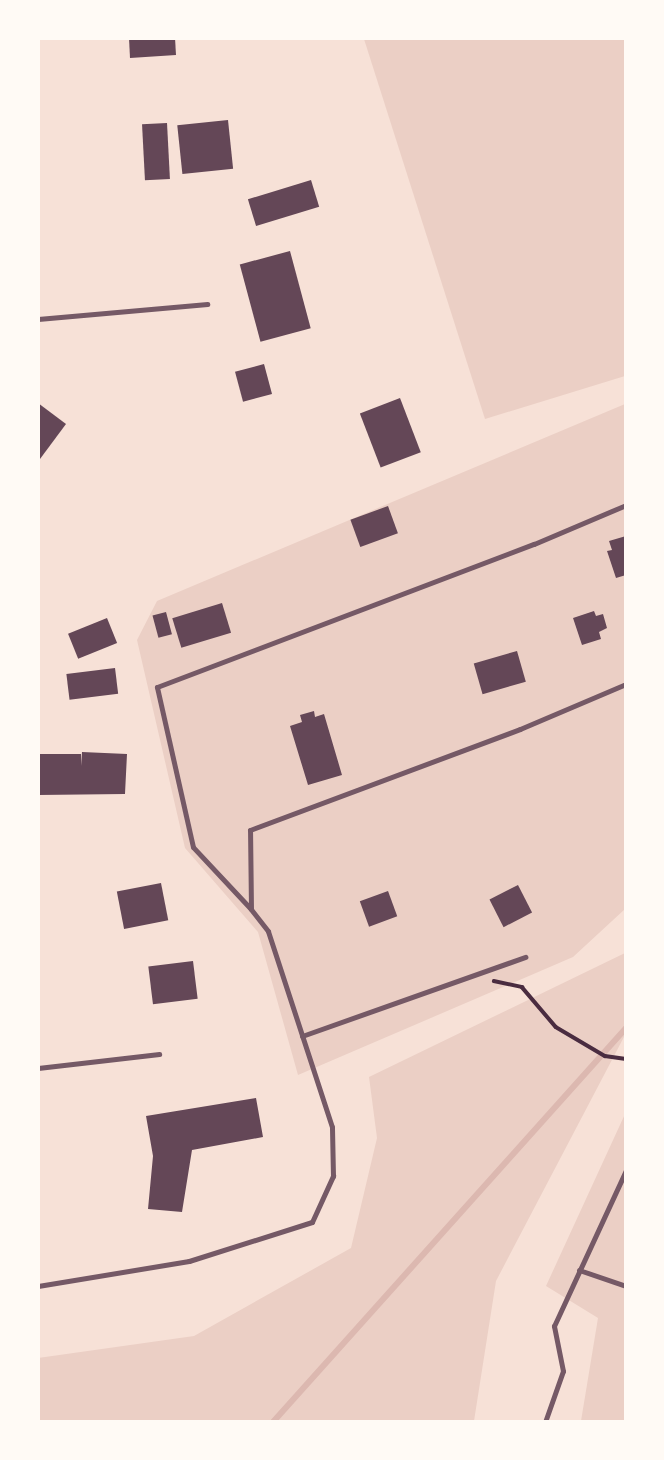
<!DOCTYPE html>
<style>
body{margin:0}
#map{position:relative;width:664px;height:1460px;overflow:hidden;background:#f7e1d7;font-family:Georgia,serif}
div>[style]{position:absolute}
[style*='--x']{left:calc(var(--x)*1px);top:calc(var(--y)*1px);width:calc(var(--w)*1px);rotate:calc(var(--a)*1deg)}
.green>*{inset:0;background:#ebcfc5}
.stream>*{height:6px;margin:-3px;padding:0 3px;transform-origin:3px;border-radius:3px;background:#dcb8b0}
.building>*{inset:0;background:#644757;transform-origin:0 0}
.path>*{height:3.5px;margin:-1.75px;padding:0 1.75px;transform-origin:1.75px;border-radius:1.75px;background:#4a2c40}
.service>*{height:5px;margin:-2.5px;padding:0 2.5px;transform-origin:2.5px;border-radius:2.5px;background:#755966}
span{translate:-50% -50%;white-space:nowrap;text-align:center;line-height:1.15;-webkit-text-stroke:5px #fffaf5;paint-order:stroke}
.frame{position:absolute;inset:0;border:40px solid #fffaf5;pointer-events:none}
</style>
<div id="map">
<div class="green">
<i style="clip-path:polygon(364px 39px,625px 39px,625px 376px,485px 419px)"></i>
<i style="clip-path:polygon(625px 404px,625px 909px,573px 957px,298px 1075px,258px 932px,185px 848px,137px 640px,157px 601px)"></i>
<i style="clip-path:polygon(625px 953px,625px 1035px,496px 1281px,474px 1421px,39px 1421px,38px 1358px,194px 1336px,351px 1248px,377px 1138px,369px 1077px)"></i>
<i style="clip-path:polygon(625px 1114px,625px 1421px,581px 1421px,598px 1318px,546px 1286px)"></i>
</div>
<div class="stream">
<i style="--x:273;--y:1422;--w:529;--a:-48.14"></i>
</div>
<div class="building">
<i style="clip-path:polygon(129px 38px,175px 38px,176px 55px,130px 58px)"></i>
<i style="left:228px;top:120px;width:49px;height:51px;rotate:84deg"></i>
<i style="left:167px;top:123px;width:56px;height:25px;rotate:87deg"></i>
<i style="left:311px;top:180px;width:28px;height:66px;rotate:73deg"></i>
<i style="left:290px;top:251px;width:80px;height:52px;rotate:75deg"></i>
<i style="left:264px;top:364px;width:31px;height:30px;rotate:75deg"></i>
<i style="left:400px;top:398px;width:58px;height:43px;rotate:69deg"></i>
<i style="clip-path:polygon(38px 403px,66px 424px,40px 459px,38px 458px)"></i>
<i style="left:388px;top:506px;width:29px;height:40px;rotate:70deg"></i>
<i style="clip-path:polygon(626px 536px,626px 575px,616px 578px,607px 551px,612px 550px,609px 541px)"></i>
<i style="left:222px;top:603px;width:31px;height:52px;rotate:73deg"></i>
<i style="clip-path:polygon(594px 611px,596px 616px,603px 614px,607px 628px,599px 632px,601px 639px,582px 645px,573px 618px)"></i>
<i style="left:166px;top:612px;width:23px;height:14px;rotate:75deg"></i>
<i style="left:107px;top:618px;width:27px;height:42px;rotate:68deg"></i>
<i style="left:517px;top:651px;width:32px;height:45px;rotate:74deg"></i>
<i style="left:115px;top:668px;width:26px;height:49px;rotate:83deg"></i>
<i style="clip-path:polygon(314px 711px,315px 717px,324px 714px,342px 775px,308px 785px,290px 726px,302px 722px,300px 715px)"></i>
<i style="clip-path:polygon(82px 752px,127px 754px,125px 794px,38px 795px,38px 754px,81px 754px,81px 766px)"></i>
<i style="left:161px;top:883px;width:38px;height:45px;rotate:79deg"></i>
<i style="left:518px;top:885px;width:31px;height:32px;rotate:63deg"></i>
<i style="left:388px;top:891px;width:27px;height:30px;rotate:70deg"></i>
<i style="left:193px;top:961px;width:38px;height:45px;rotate:83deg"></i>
<i style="clip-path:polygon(256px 1098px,263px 1137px,192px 1150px,182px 1212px,148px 1209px,153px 1156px,146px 1116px)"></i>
</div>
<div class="path">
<i style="--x:494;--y:981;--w:29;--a:12"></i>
<i style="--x:522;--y:987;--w:52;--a:49.6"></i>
<i style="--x:556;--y:1027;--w:57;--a:30.6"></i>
<i style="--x:605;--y:1056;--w:21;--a:8"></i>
</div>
<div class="service">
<i style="--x:38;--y:319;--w:170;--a:-5.1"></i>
<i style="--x:250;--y:908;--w:83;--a:-133.1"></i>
<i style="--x:193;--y:847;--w:164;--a:-102.7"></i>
<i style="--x:157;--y:687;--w:403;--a:-20.8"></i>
<i style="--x:534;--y:544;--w:100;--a:-23"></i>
<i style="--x:302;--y:1036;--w:237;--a:-19.5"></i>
<i style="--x:38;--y:1068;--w:122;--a:-6.6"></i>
<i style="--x:579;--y:1270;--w:50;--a:18.8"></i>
<i style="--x:38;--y:1286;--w:153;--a:-9.4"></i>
<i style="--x:189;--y:1261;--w:129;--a:-17.6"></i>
<i style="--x:312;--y:1222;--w:51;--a:-65.5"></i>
<i style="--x:333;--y:1176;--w:49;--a:-91.2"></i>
<i style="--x:332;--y:1127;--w:206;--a:-108.1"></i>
<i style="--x:268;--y:931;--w:28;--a:-128"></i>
<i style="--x:251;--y:909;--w:79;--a:-90.7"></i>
<i style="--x:250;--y:830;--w:288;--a:-20.5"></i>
<i style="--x:520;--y:729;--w:115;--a:-23"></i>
<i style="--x:545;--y:1422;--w:54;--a:-70.6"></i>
<i style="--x:563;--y:1371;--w:46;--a:-101.3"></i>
<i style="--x:554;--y:1326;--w:172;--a:-65.2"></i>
</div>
<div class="frame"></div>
</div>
